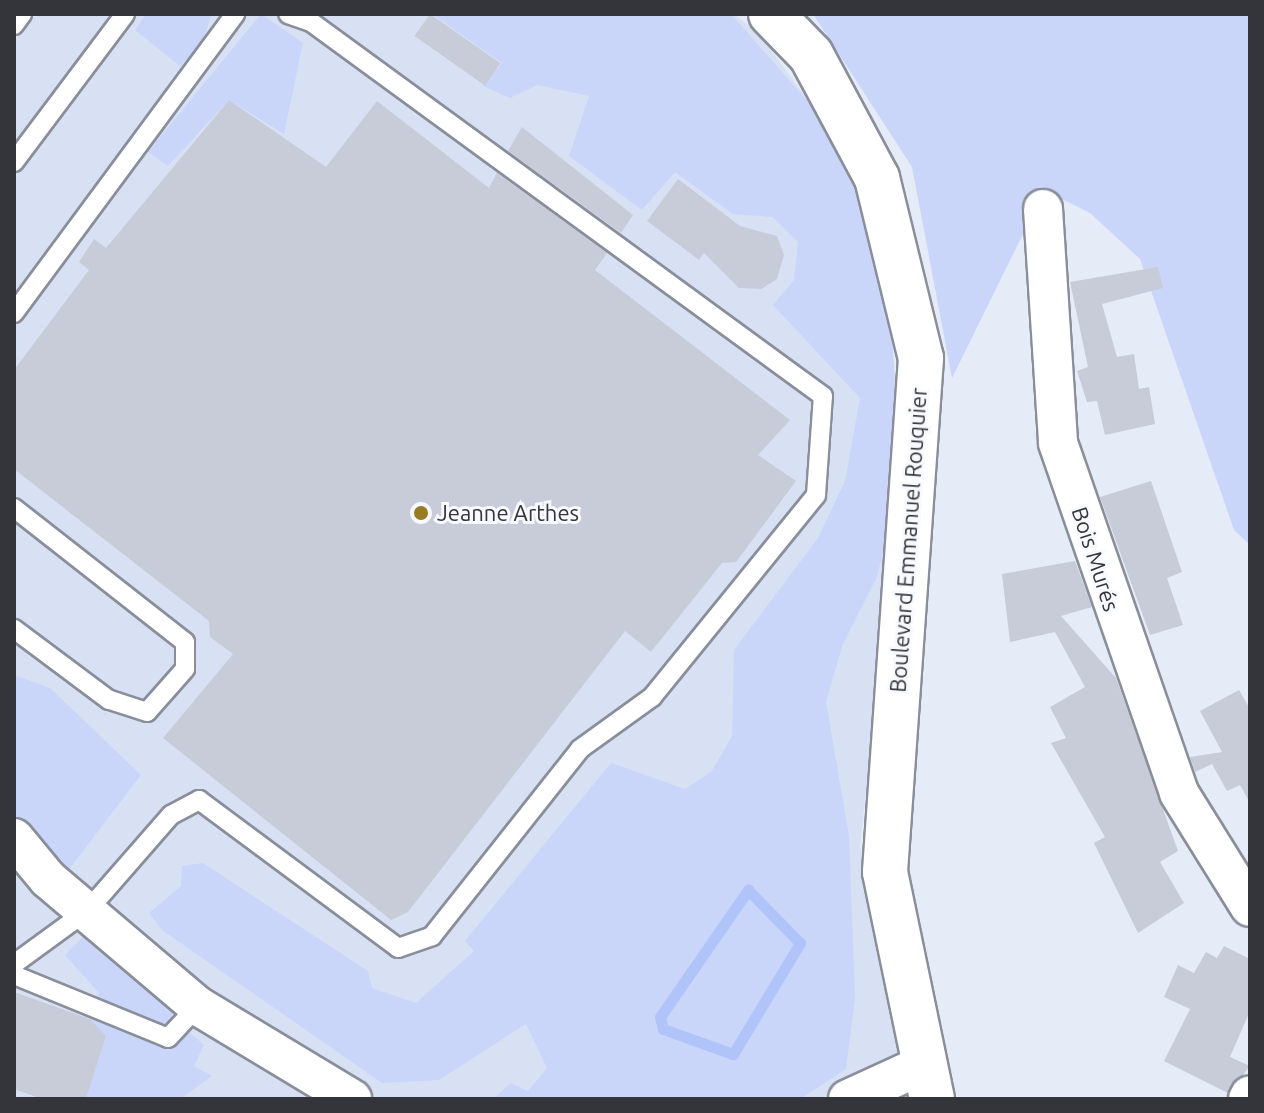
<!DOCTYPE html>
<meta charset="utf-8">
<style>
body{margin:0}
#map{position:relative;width:1264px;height:1113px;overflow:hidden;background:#e6ebf8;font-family:Ubuntu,sans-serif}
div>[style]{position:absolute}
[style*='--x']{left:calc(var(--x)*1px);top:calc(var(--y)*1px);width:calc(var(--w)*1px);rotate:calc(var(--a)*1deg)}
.built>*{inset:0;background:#d8e0f4}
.green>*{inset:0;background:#c9d6fa}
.stream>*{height:11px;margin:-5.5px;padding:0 5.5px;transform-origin:5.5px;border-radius:5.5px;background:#b1c4f9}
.building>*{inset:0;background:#c7ccd8;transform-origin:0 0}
.roads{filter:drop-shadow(2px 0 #898e9a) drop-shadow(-2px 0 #898e9a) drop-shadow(0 2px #898e9a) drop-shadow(0 -2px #898e9a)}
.service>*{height:18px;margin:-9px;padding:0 9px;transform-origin:9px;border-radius:9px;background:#fff}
.minor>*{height:38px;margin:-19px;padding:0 19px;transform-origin:19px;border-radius:19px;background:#fff}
.tertiary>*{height:44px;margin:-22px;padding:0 22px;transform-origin:22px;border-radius:22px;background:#fff}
.dots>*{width:22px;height:22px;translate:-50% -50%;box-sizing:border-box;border:4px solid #f7f9fe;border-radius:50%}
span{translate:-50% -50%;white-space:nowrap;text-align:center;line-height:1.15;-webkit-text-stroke:6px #f7f9fe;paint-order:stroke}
.poi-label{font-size:22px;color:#33353a}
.left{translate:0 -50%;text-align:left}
.street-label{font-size:22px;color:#33353a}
.frame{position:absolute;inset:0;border:16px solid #33353a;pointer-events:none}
</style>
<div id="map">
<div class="built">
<i style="clip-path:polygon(14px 14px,734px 14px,760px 35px,852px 160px,884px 261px,903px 454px,860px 846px,920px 1099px,14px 1099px)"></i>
</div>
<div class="green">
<i style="clip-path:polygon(146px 14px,212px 14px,202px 44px,180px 66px,135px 30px)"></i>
<i style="clip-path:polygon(261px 14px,303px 43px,284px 134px,229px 100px,168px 166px,148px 152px)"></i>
<i style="clip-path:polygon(432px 14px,731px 14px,813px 107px,873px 225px,893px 348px,899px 487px,877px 577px,843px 644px,826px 701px,849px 836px,855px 998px,846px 1069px,800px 1099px,493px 1099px,511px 1083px,528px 1091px,547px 1068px,526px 1024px,439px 1080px,382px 1083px,162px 930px,149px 913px,181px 886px,182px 866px,203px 863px,368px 971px,372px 988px,416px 1003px,474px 951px,465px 941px,611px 763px,685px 789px,711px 772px,732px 736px,734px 650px,818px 538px,845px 481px,860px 398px,773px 305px,794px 280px,798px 242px,773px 217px,733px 214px,675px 172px,642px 210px,569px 156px,589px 96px,537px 85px,510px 98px,483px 86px,502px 63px)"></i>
<i style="clip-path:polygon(813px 14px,1250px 14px,1250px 545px,1234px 530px,1140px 259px,1090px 213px,1058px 197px,1026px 228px,952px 378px,912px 167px)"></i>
<i style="clip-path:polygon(14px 675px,50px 688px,141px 775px,64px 876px,14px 817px)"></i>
<i style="clip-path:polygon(87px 933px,175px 996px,172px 1017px,204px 1045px,194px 1066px,212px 1076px,180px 1099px,86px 1099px,106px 1036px,89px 1018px,99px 993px,65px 955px)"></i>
</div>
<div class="stream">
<i style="--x:748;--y:890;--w:74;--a:45.5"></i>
<i style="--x:800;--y:943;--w:130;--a:121.1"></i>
<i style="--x:733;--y:1054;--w:74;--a:-160.3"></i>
<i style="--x:663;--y:1029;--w:12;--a:-104"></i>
<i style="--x:660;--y:1017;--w:155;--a:-55.3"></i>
</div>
<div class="building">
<i style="left:430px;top:14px;width:86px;height:27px;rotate:35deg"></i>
<i style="clip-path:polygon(229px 100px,326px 167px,377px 101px,489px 188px,497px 173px,607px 253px,595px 270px,790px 420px,758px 455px,796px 481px,736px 562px,722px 563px,651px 652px,625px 631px,408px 912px,391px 920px,163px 738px,233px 654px,210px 637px,209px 621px,14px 469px,14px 370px,89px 270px,79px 262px,94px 239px,106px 248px)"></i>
<i style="clip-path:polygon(522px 127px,633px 215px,621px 233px,508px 151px)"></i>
<i style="clip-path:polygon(678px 179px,740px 226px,777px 236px,784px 255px,777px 279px,761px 289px,739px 288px,704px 253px,699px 260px,647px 221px)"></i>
<i style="clip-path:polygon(1158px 267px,1163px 288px,1102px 304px,1117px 357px,1134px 354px,1139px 389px,1149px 387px,1155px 424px,1105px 435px,1097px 401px,1087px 402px,1077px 371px,1088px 367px,1070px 282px)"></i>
<i style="clip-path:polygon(1151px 481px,1182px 572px,1167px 578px,1183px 625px,1150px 635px,1100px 497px)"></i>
<i style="clip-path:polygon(1075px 561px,1092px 607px,1061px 616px,1116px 678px,1178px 851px,1160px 862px,1184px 903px,1138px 933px,1094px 843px,1105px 837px,1051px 743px,1066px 738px,1050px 707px,1085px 687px,1055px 632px,1010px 642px,1002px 574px)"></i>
<i style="clip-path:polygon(1239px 690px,1250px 709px,1250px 803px,1240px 785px,1227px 791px,1212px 764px,1195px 772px,1190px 757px,1222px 752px,1200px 711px)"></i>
<i style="clip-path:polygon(1224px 946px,1250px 959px,1250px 1011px,1230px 1057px,1250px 1066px,1228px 1093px,1164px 1061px,1190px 1009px,1164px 997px,1178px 965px,1194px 973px,1206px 952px,1217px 958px)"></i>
<i style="clip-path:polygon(14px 992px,90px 1019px,106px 1036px,86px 1099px,42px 1099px,14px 1089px)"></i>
</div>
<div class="roads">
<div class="service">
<i style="--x:14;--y:25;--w:14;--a:-54"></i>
<i style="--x:14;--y:162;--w:185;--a:-53.1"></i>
<i style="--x:14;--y:313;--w:372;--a:-53.5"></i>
<i style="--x:14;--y:508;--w:217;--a:38.1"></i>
<i style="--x:185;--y:642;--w:27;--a:90"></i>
<i style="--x:185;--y:669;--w:57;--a:131.5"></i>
<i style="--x:147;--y:712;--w:40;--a:-162"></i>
<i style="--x:109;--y:700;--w:119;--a:-143.2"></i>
<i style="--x:14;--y:964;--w:92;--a:-36.1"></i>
<i style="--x:88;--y:910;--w:126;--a:-48.9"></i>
<i style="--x:171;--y:815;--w:32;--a:-28"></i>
<i style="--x:199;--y:800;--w:248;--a:36.6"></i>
<i style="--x:398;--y:948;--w:36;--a:-19"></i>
<i style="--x:432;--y:936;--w:238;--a:-51.6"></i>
<i style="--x:580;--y:749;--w:89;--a:-35.8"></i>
<i style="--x:652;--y:697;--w:260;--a:-50.9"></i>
<i style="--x:816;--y:495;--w:99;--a:-86"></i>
<i style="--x:823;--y:396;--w:634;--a:-143.85"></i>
<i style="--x:311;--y:22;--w:24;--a:-161"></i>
<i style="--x:14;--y:975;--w:166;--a:22.2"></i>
<i style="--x:168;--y:1038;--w:44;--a:-46.8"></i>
</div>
<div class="minor">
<i style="--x:1043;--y:209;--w:234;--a:86.3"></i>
<i style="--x:1058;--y:443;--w:370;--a:70.9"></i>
<i style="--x:1179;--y:793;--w:134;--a:58.1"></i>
<i style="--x:14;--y:838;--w:53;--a:50.3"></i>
<i style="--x:48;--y:879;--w:197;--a:40.3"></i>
<i style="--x:198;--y:1006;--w:180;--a:31.1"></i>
<i style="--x:848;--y:1099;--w:79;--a:-24.6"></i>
<i style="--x:1248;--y:1099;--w:4;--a:-63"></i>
</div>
<div class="tertiary">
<i style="--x:771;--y:14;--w:57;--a:45.7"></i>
<i style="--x:811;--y:55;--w:140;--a:61.8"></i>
<i style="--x:877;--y:178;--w:185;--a:76.3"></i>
<i style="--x:921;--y:358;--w:515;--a:94.01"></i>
<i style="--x:885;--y:872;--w:232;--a:78.3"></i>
</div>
</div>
<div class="dots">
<i style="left:421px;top:513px;background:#997b24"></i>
</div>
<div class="poi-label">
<span class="left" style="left:437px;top:513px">Jeanne Arthes</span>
</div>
<div class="street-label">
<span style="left:908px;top:540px;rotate:-86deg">Boulevard Emmanuel Rouquier</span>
<span style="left:1096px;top:559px;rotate:72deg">Bois Murés</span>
</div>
<div class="frame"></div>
</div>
